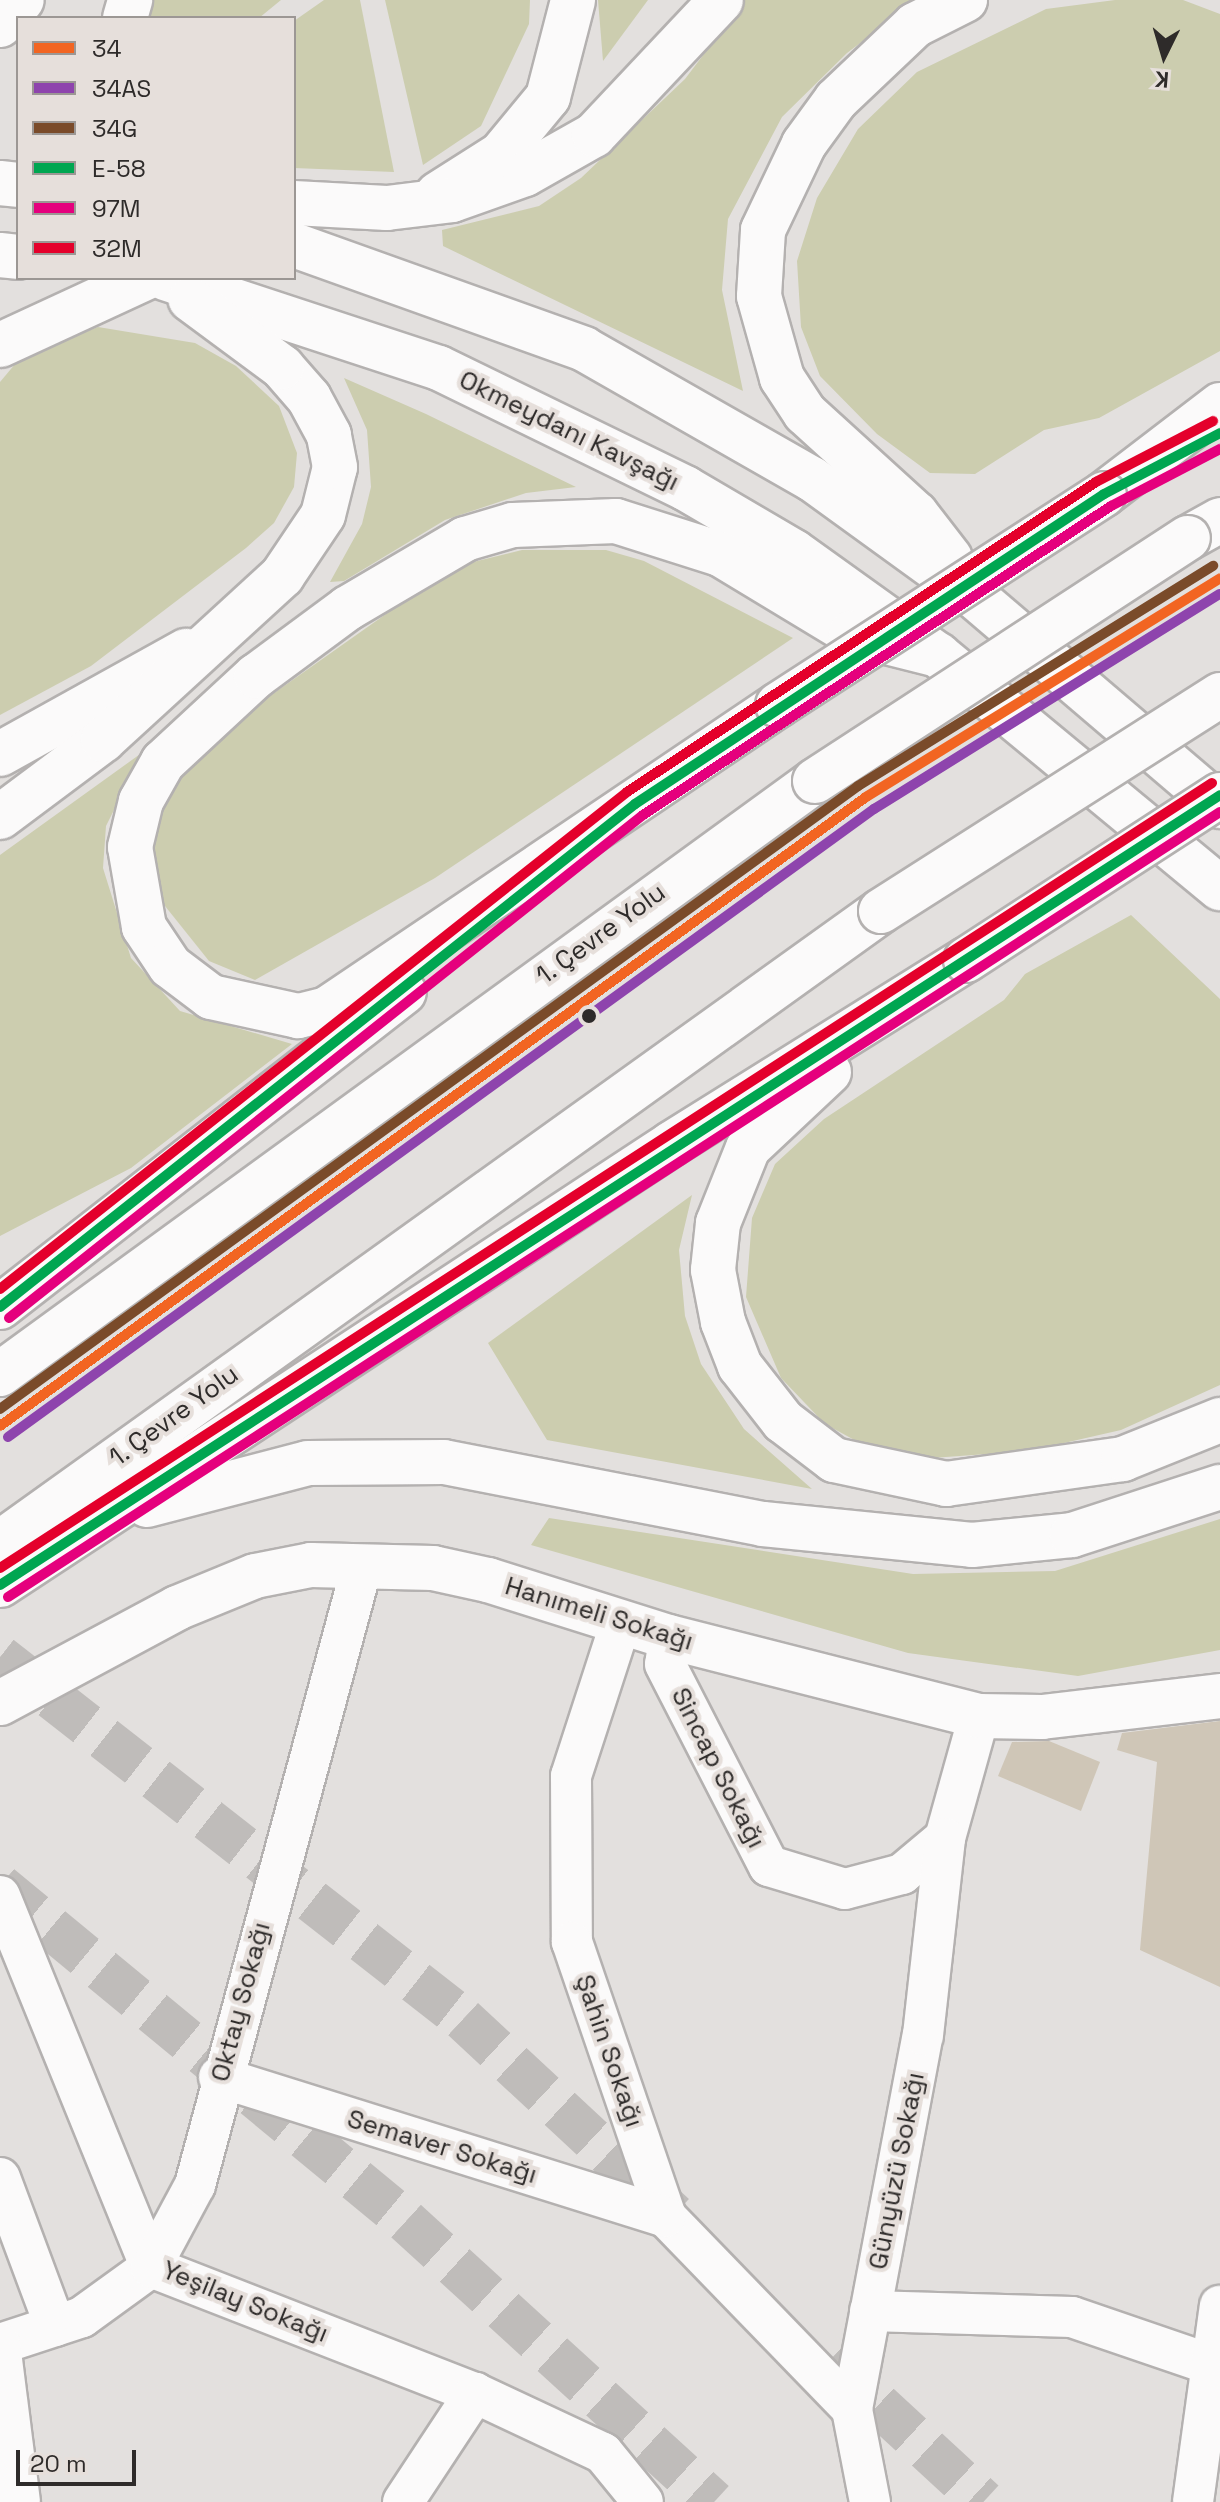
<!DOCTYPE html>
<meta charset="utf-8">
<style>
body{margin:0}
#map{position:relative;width:1220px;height:2502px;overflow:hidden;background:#e3e0de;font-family:"Space Grotesk",sans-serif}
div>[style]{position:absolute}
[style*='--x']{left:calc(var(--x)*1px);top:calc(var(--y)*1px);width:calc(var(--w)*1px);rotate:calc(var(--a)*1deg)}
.green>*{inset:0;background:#cccdaf}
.building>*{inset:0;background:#cfc6b7}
.major-tunnel>*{height:44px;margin-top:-22px;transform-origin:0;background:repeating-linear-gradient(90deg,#bfbcba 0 44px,transparent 0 66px)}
.roads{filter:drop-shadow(2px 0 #b4b1b0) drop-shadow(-2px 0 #b4b1b0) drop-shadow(0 2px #b4b1b0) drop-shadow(0 -2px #b4b1b0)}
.minor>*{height:40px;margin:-20px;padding:0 20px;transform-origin:20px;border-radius:20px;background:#fbfafa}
.major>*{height:44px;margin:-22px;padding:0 22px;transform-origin:22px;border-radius:22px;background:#fbfafa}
.highway>*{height:44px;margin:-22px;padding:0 22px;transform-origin:22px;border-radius:22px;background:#fbfafa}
.bridges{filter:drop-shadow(2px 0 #b4b1b0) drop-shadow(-2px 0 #b4b1b0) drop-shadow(0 2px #b4b1b0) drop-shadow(0 -2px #b4b1b0)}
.highway-bridge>*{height:44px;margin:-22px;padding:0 22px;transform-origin:22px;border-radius:22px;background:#fbfafa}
.bus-1>*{height:10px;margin:-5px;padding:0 5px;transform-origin:5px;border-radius:5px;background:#f26522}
.bus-2>*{height:10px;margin:-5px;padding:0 5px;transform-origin:5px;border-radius:5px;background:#8e44ad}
.bus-3>*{height:10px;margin:-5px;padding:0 5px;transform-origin:5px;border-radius:5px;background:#7a4b2a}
.bus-4>*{height:10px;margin:-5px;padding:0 5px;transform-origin:5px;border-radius:5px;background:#00a651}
.bus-5>*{height:10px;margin:-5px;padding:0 5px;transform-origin:5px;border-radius:5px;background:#e5007d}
.bus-6>*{height:10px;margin:-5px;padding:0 5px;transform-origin:5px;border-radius:5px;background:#e4002b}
.dots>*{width:22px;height:22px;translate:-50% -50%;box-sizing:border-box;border:4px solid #e6dfdb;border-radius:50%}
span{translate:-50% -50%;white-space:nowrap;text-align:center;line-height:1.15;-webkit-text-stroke:8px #e6dfdb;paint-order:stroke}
.street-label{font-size:26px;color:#2e2b2a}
.legend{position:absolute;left:16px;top:16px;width:280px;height:264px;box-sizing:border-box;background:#e6dfdb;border:2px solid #9c9794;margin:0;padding:10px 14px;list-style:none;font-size:24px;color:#2e2b2a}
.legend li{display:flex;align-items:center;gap:16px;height:40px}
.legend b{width:40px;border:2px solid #9c9794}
.north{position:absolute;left:1124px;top:16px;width:80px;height:80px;-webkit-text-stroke:6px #e6dfdb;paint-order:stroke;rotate:185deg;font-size:22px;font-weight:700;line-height:32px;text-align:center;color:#2e2b2a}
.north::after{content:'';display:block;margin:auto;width:28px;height:36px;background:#2e2b2a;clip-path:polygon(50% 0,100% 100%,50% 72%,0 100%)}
.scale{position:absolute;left:16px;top:2450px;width:120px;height:36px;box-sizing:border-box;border:4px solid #2e2b2a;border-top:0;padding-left:10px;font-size:24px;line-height:28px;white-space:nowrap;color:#2e2b2a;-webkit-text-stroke:6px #e6dfdb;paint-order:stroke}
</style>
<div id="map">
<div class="green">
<i style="clip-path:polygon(152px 0,281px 0,259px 18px,150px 18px)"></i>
<i style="clip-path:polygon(324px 0,360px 0,394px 172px,294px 168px,294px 21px)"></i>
<i style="clip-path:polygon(385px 0,530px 0,529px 24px,481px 126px,423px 165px)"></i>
<i style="clip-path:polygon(598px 0,648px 0,603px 61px)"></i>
<i style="clip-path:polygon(745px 0,917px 0,847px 53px,782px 117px,728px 219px,722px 290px,743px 391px,443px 246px,442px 230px,539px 206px,581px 178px,685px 79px)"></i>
<i style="clip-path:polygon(1115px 0,1183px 0,1220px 14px,1220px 351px,1099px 418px,1044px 430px,975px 474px,930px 473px,877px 434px,820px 376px,801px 327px,797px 261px,817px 198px,858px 129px,917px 72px,1046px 9px)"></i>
<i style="clip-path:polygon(98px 327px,195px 343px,236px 366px,279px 406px,297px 453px,294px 487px,274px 523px,246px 548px,91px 666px,0 715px,0 382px,21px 357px)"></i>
<i style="clip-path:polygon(344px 378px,426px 414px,576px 487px,526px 493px,445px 520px,344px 581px,330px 582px,362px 524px,371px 487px,367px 430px)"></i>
<i style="clip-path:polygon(522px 550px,606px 550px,644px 561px,793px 638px,435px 878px,255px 980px,209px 961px,157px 896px,151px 840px,168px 784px,229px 725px,420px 590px,469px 563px)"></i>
<i style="clip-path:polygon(143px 752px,106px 826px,103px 868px,131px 958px,180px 1011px,292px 1044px,131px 1168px,0 1236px,0 855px)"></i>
<i style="clip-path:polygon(1131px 915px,1220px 999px,1220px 1385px,1121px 1430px,1029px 1451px,932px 1458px,871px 1449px,825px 1424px,781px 1378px,746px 1297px,752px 1218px,775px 1164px,824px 1119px,1004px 1000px,1025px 974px)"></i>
<i style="clip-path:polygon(692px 1195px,679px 1250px,685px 1316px,701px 1364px,744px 1429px,812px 1489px,547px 1440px,488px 1343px)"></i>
<i style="clip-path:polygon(549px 1518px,913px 1574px,1055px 1571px,1220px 1519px,1220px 1650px,1078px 1676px,908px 1653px,531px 1545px)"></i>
</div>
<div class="building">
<i style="clip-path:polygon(1220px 1721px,1220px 1987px,1140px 1950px,1157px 1762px,1117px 1750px,1122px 1733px)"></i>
<i style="clip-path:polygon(1049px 1741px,1100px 1762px,1081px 1811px,998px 1776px,1012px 1742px)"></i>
</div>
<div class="major-tunnel">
<i style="--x:0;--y:1657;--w:588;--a:38.02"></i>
<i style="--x:463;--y:2019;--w:288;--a:42.9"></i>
<i style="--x:0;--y:1886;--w:526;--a:39.53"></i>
<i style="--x:406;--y:2221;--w:417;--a:42.4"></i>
<i style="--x:830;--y:2360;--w:209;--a:42.7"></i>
</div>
<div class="roads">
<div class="minor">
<i style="--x:621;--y:1622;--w:162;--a:108"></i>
<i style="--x:571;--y:1776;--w:166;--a:89.7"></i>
<i style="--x:572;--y:1942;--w:291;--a:71.1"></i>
<i style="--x:666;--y:2217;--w:267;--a:45.9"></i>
<i style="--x:669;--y:1637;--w:27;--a:98"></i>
<i style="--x:665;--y:1664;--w:227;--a:62.8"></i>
<i style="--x:769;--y:1866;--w:79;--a:16.8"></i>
<i style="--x:845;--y:1889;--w:59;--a:-14.7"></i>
<i style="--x:902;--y:1874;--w:56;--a:-39.9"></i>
<i style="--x:945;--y:1838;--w:127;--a:-74.4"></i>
<i style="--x:0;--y:1896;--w:401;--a:67.9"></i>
<i style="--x:151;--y:2267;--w:348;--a:21.3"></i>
<i style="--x:475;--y:2393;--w:141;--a:25.1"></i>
<i style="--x:603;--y:2453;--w:63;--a:50.8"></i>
<i style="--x:219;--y:2077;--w:468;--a:17.4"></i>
<i style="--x:0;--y:2178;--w:158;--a:69.6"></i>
<i style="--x:870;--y:2311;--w:202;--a:1.7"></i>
<i style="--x:1072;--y:2317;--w:151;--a:18.9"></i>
<i style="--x:0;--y:2344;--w:86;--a:-18.2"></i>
<i style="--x:82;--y:2317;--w:85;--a:-35.9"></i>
<i style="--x:151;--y:2267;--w:93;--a:-61.8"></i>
<i style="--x:195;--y:2185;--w:641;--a:-74.9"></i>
<i style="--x:0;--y:2344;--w:159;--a:82.8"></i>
<i style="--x:403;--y:2502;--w:131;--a:-56.6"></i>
<i style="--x:870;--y:2502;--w:95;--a:-101"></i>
<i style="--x:852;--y:2409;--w:381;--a:-79.3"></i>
<i style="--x:923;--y:2035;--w:198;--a:-83.6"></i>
<i style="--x:1193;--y:2502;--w:198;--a:-82.2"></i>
</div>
<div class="major">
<i style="--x:125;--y:18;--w:19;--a:-74"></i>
<i style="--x:0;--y:25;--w:33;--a:-49"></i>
<i style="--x:438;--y:194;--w:75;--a:-32.4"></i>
<i style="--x:501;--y:154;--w:74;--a:-50.5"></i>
<i style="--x:548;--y:97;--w:100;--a:-75.5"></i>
<i style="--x:0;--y:345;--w:160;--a:-24.8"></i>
<i style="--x:0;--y:754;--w:213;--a:-29"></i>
<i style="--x:0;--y:1703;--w:201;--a:-28.2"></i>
<i style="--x:177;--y:1608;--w:84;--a:-22.3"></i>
<i style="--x:255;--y:1576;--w:57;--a:-11.1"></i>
<i style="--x:311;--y:1565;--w:122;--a:1.4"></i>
<i style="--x:433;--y:1568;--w:56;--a:12.3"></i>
<i style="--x:488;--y:1580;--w:190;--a:17.5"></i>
<i style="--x:669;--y:1637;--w:320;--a:14.3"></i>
<i style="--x:979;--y:1716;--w:63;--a:0.9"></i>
<i style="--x:1042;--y:1717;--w:179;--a:-6.7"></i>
</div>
<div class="highway">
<i style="--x:0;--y:183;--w:18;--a:6"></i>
<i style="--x:294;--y:203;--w:93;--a:3.1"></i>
<i style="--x:387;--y:208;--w:65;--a:-7"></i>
<i style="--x:452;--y:200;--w:77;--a:-19.6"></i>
<i style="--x:525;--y:174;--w:79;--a:-29.5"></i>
<i style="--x:594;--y:135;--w:185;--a:-46.7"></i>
<i style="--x:294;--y:245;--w:308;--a:19.7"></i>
<i style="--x:584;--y:349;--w:262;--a:29.7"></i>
<i style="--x:812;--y:479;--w:201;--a:35.9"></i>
<i style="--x:975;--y:597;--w:322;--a:40.5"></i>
<i style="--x:0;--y:255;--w:18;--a:6"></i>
<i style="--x:165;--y:278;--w:288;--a:18.2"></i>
<i style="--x:439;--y:368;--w:274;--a:26"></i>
<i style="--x:685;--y:488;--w:126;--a:30.4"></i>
<i style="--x:794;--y:552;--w:177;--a:35.6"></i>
<i style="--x:938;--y:655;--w:366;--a:39.6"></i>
<i style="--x:1104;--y:494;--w:146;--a:-37.5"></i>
<i style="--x:1188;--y:538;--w:37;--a:-29"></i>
<i style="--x:950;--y:558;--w:56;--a:-127.7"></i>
<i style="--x:916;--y:514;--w:150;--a:-137.7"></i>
<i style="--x:805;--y:413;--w:42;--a:-123.3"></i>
<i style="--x:782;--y:378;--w:85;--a:-105.7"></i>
<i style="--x:759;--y:296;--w:66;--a:-86.5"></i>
<i style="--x:763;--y:230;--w:95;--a:-64.5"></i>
<i style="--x:804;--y:144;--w:54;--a:-54"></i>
<i style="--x:836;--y:100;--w:109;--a:-43.5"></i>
<i style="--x:915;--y:25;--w:56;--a:-26.6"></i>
<i style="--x:778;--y:705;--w:544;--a:146.02"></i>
<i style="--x:327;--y:1009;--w:30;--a:166"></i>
<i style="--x:298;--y:1016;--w:89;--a:-167.7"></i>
<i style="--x:211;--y:997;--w:51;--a:-142.9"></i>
<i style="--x:170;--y:966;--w:47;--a:-123.7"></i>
<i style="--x:144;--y:927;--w:81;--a:-99.9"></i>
<i style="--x:130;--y:847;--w:47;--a:-76.6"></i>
<i style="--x:141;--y:801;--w:45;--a:-60.6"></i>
<i style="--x:163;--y:762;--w:127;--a:-42.8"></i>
<i style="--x:256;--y:676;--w:114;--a:-36.5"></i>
<i style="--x:348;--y:608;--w:136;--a:-30.5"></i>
<i style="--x:465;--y:539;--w:50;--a:-16.3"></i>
<i style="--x:513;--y:525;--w:103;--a:-2.2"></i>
<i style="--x:616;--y:521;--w:109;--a:17.6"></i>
<i style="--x:720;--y:554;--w:153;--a:31.1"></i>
<i style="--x:851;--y:633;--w:90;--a:14.2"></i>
<i style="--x:0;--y:817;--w:129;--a:-36.8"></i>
<i style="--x:103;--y:740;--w:243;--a:-42.5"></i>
<i style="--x:282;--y:576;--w:73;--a:-56.1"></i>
<i style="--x:323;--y:515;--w:49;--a:-76"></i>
<i style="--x:335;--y:467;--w:33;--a:-101"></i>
<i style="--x:329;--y:435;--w:42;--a:-118.4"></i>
<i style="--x:309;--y:398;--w:41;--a:-131.1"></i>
<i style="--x:282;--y:367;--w:114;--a:-143.5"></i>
<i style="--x:829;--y:1072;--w:111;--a:136.8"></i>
<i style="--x:748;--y:1148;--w:81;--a:111.8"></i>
<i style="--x:718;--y:1223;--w:47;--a:96.1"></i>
<i style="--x:713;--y:1270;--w:53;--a:79.1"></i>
<i style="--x:723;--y:1322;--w:47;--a:68.9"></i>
<i style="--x:740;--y:1366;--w:70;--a:52"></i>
<i style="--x:783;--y:1421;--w:64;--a:37.4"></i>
<i style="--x:834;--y:1460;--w:115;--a:12.1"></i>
<i style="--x:946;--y:1484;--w:179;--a:-8"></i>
<i style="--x:1123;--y:1459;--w:105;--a:-21.9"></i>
<i style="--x:0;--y:1307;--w:512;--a:-37.94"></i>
<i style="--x:0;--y:1374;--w:1008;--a:-36.04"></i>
<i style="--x:147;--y:1505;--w:166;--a:-14.6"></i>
<i style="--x:308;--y:1463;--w:136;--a:-0.4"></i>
<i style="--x:444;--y:1462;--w:325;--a:11"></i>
<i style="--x:763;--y:1524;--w:210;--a:5.7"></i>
<i style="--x:972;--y:1545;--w:100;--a:-5.7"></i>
<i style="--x:1072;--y:1535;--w:156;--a:-18"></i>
<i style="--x:0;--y:1543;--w:1084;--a:-35.65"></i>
<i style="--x:0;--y:1585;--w:803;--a:-33.31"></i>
<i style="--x:671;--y:1144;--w:348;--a:-32"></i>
</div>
</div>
<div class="bridges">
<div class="highway-bridge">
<i style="--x:778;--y:705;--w:388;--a:-32.9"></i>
<i style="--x:815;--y:781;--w:445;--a:-33.1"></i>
<i style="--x:881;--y:911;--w:402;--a:-32.5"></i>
<i style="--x:966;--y:960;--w:303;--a:-33"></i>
</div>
</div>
<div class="bus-1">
<i style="--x:0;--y:1426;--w:1070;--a:-35.99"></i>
<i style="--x:866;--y:797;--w:416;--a:-31.7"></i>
</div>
<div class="bus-2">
<i style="--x:8;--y:1437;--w:1070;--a:-35.95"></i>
<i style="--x:874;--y:809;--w:407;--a:-31.9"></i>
</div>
<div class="bus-3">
<i style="--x:0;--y:1409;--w:1060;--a:-35.98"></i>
<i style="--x:858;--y:786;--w:418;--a:-31.8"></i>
</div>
<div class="bus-4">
<i style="--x:0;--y:1307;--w:810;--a:-38.38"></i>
<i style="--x:635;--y:804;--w:562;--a:-33.46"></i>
<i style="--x:1104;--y:494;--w:131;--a:-27.7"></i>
<i style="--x:0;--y:1585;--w:1453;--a:-32.92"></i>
</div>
<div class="bus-5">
<i style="--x:9;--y:1318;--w:809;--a:-38.43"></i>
<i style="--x:643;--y:815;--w:561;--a:-33.44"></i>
<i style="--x:1111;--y:506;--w:123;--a:-27.6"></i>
<i style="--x:8;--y:1597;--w:1444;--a:-32.93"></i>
</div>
<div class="bus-6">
<i style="--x:0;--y:1289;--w:800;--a:-38.4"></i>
<i style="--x:627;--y:792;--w:562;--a:-33.46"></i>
<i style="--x:1096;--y:482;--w:132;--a:-27.5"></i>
<i style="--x:0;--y:1568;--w:1444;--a:-32.93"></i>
</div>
<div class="dots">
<i style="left:589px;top:1016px;background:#2e2b2a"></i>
</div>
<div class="street-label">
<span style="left:569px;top:431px;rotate:26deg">Okmeydanı Kavşağı</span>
<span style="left:601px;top:934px;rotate:-36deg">1. Çevre Yolu</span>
<span style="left:174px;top:1416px;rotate:-36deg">1. Çevre Yolu</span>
<span style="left:599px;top:1614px;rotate:17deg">Hanımeli Sokağı</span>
<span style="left:718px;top:1768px;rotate:63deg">Sincap Sokağı</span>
<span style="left:241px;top:2002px;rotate:-75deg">Oktay Sokağı</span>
<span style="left:609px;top:2051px;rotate:71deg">Şahin Sokağı</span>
<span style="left:442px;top:2147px;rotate:17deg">Semaver Sokağı</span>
<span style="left:897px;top:2171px;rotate:-79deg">Günyüzü Sokağı</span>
<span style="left:245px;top:2302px;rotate:22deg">Yeşilay Sokağı</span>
</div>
<ul class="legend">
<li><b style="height:10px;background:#f26522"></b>34</li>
<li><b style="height:10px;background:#8e44ad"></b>34AS</li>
<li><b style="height:10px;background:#7a4b2a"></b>34G</li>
<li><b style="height:10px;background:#00a651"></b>E-58</li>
<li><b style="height:10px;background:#e5007d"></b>97M</li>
<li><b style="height:10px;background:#e4002b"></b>32M</li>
</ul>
<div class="north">K</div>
<div class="scale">20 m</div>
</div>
